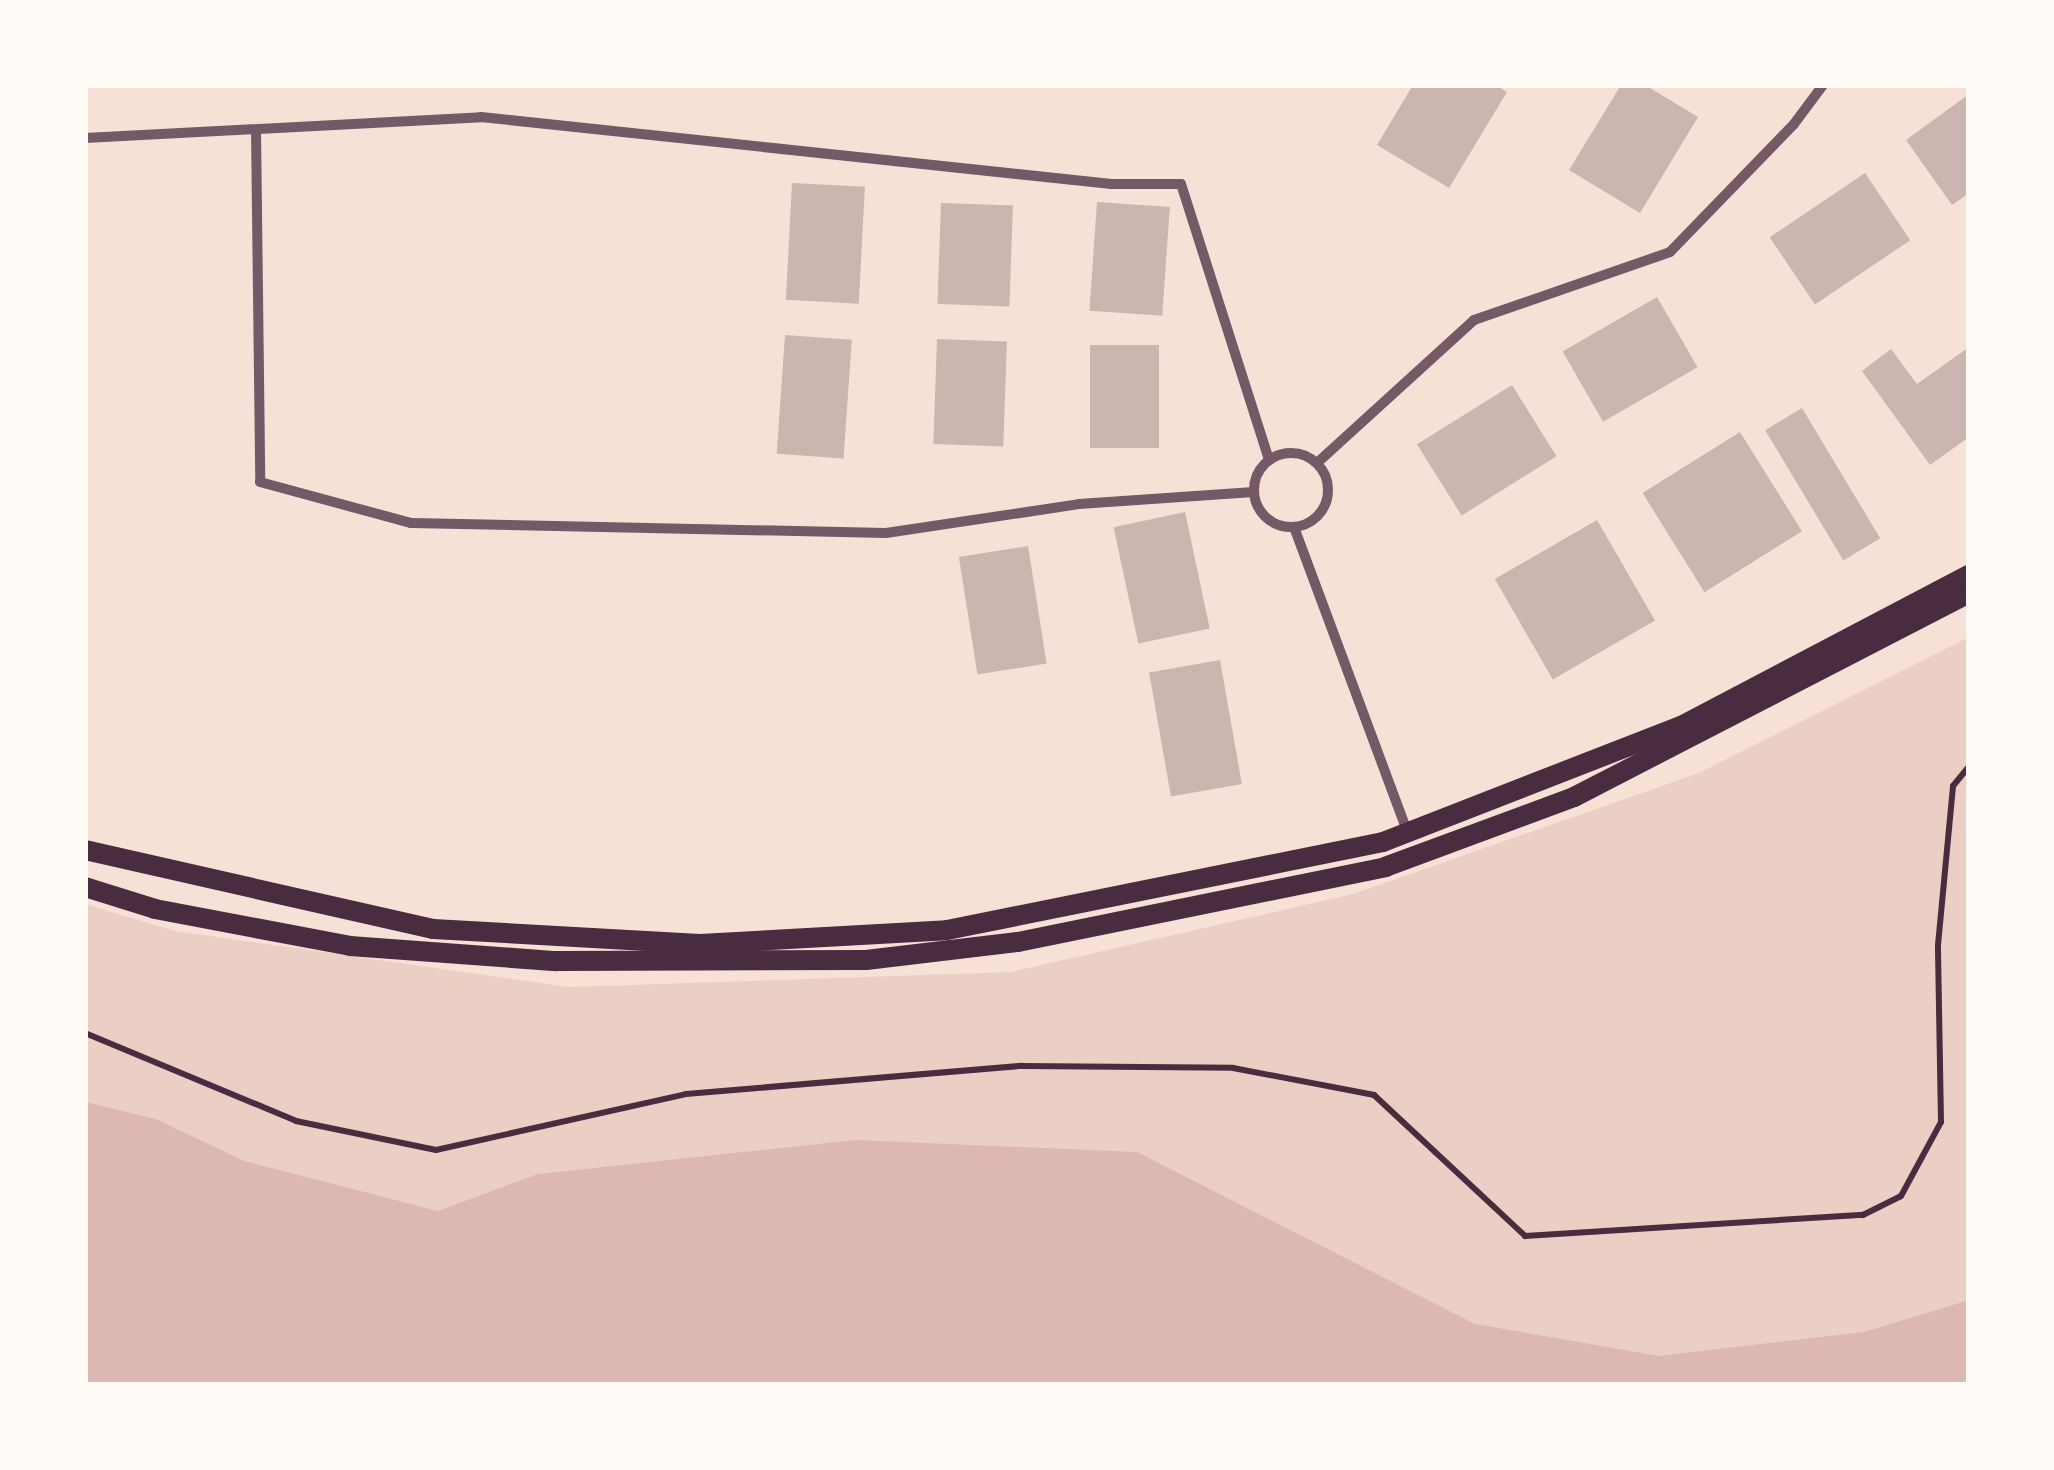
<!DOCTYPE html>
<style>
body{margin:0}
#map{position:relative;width:2054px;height:1470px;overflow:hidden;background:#f7e1d7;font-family:Karla,sans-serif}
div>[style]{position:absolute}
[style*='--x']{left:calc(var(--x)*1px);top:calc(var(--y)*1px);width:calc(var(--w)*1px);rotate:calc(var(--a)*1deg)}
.green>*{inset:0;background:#ebcfc5}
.water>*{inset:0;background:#dcb8b0}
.building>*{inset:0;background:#ccb4b1;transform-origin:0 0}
.path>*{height:6px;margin:-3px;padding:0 3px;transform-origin:3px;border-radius:3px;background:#4a2c40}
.minor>*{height:10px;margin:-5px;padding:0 5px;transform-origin:5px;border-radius:5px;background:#755966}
.minor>.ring{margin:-5px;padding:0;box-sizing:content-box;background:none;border:10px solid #755966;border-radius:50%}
.secondary>*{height:20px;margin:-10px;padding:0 10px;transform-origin:10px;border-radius:10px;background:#4a2c40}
span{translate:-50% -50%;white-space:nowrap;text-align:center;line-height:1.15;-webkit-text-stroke:10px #fffaf5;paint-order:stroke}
.frame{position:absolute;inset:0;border:88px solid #fffaf5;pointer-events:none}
</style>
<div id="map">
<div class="green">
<i style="clip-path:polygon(1969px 637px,1969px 1385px,85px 1385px,85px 904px,175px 931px,569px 987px,1011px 972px,1353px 894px,1699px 773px)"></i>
</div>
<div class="water">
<i style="clip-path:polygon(85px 1102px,156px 1119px,244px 1161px,438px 1211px,538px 1174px,856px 1140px,1137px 1152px,1475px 1324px,1659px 1356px,1864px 1332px,1969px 1300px,1969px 1385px,85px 1385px)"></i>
</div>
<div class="building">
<i style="clip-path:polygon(1413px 85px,1496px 85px,1507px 92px,1449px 188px,1377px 145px)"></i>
<i style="clip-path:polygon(1621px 85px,1645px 85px,1698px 117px,1640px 213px,1569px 170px)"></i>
<i style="clip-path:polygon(1969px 94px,1969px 193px,1952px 205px,1906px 140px)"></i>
<i style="left:1865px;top:173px;width:81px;height:115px;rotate:56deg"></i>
<i style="left:792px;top:183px;width:73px;height:117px;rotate:3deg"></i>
<i style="left:1097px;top:202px;width:73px;height:109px;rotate:4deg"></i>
<i style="left:941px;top:203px;width:72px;height:101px;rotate:2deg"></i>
<i style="left:1657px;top:297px;width:81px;height:109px;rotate:60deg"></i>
<i style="left:785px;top:335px;width:67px;height:119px;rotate:4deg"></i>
<i style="left:937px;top:339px;width:70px;height:105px;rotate:2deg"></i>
<i style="left:1090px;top:345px;width:69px;height:103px"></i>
<i style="clip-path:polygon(1969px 347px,1969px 437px,1930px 465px,1862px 371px,1891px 349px,1917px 384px)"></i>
<i style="left:1512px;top:385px;width:84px;height:112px;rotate:58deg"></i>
<i style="left:1802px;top:408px;width:152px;height:43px;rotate:59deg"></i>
<i style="left:1740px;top:432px;width:117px;height:115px;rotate:58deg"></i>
<i style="left:1185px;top:512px;width:119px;height:73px;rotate:78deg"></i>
<i style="left:1597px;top:520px;width:116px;height:118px;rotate:60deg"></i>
<i style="left:1028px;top:546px;width:119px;height:70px;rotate:81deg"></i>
<i style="left:1220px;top:660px;width:126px;height:72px;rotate:80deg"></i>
</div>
<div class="path">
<i style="--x:85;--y:1033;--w:229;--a:22.6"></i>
<i style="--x:296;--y:1121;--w:143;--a:11.7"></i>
<i style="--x:436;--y:1150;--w:256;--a:-12.6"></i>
<i style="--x:686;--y:1094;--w:337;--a:-4.8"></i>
<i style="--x:1022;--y:1066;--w:211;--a:0.5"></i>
<i style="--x:1233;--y:1068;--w:144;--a:10.8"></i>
<i style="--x:1374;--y:1095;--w:207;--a:43"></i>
<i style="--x:1525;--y:1236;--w:339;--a:-3.6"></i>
<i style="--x:1863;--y:1215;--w:42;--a:-26.6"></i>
<i style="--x:1901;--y:1196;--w:84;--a:-61.6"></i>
<i style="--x:1941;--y:1122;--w:177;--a:-91"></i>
<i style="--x:1938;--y:945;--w:160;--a:-84.6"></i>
<i style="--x:1953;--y:786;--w:26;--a:-51"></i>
</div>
<div class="minor">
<i style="--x:256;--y:130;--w:352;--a:89.3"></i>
<i style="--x:260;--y:482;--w:156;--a:15.2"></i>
<i style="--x:411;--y:523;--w:475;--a:1.2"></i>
<i style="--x:886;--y:533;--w:195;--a:-8.5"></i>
<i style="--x:1079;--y:504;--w:175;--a:-3.9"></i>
<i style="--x:85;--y:138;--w:397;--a:-3"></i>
<i style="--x:481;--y:117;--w:634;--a:6.07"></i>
<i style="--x:1111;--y:184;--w:70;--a:0"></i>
<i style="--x:1181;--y:184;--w:290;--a:72.3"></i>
<i class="ring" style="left:1254px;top:453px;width:64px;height:64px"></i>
<i style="--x:1317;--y:463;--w:212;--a:-42.3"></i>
<i style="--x:1474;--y:320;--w:207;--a:-19.1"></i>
<i style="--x:1670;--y:252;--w:178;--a:-45.9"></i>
<i style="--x:1794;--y:124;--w:49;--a:-53.4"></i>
<i style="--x:1294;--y:527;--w:327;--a:69.6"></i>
</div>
<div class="secondary">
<i style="--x:85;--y:850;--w:357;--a:12.8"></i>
<i style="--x:433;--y:929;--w:267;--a:3.2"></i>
<i style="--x:700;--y:944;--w:247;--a:-3.2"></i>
<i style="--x:947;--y:930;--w:445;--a:-11.4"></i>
<i style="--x:1383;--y:842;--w:320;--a:-21.3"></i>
<i style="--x:1681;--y:726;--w:325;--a:-27.7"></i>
<i style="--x:85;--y:887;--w:73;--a:17.4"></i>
<i style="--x:155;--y:909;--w:198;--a:10.7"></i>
<i style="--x:350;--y:946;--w:207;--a:4.2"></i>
<i style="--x:556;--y:961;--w:310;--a:-0.2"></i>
<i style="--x:866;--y:960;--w:153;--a:-6.8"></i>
<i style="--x:1018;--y:942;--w:375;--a:-11.5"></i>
<i style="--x:1385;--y:867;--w:202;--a:-20.3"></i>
<i style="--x:1574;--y:797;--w:445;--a:-27.3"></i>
</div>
<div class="frame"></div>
</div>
